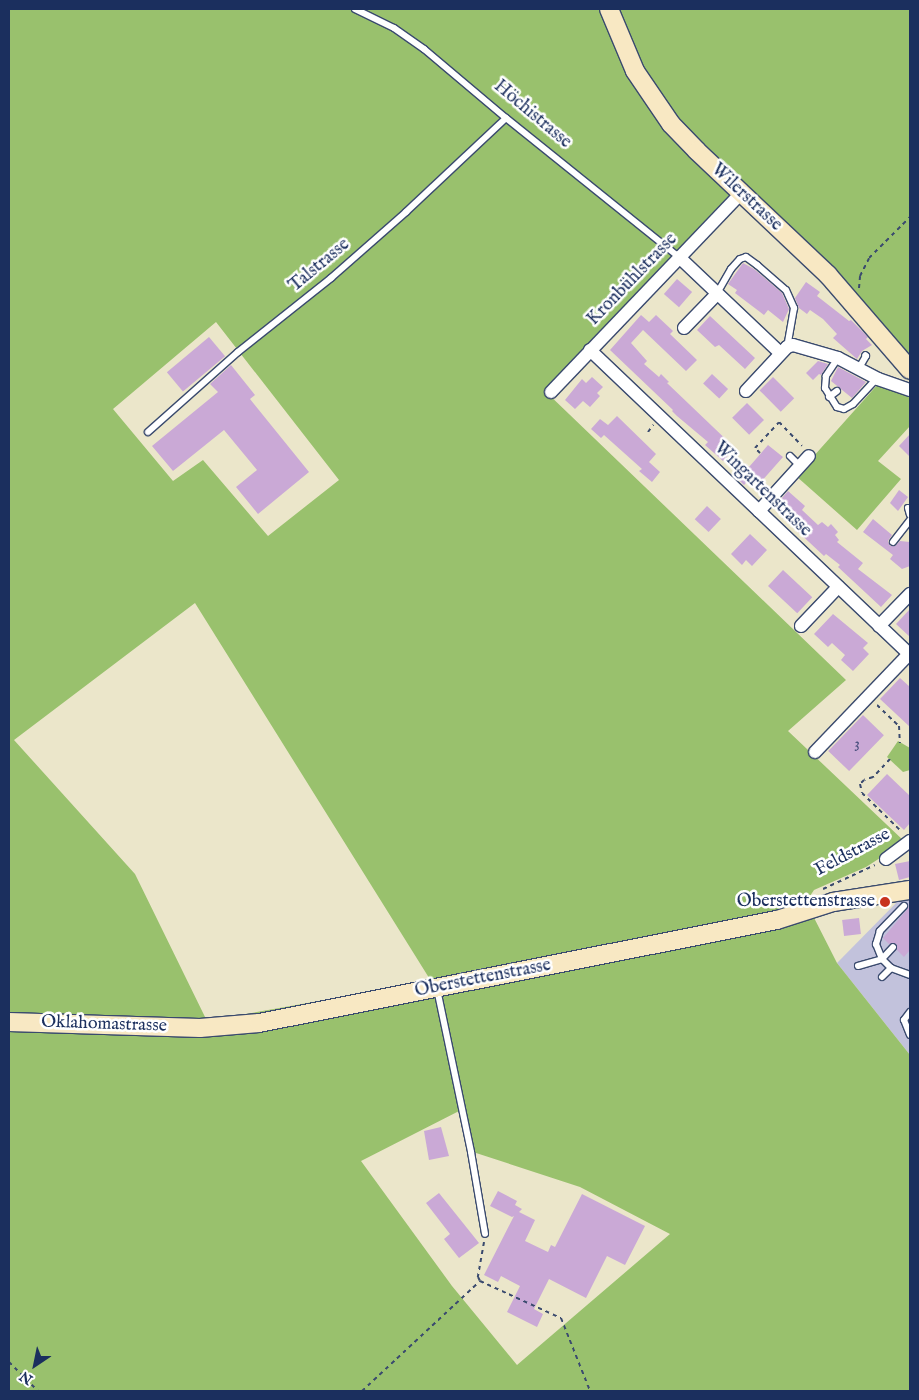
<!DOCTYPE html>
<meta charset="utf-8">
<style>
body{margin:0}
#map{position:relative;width:919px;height:1400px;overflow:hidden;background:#ebe6ca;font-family:"IM FELL English",serif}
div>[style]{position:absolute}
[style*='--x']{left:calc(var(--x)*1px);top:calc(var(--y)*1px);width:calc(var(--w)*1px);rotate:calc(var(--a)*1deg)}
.industrial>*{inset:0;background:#c2c2dc}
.green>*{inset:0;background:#99c16d}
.building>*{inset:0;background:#caa9d6;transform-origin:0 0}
.path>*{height:2px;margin-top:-1px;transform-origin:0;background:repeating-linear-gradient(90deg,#3a4a6e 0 4px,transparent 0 8px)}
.roads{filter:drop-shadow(1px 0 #3a4a6e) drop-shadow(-1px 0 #3a4a6e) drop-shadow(0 1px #3a4a6e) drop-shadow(0 -1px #3a4a6e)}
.lane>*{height:6px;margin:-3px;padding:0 3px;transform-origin:3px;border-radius:3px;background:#fff}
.street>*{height:12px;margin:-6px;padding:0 6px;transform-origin:6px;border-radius:6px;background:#fff}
.secondary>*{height:18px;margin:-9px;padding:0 9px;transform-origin:9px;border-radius:9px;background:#f8e8c3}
.dots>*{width:14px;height:14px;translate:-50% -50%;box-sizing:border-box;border:2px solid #fff;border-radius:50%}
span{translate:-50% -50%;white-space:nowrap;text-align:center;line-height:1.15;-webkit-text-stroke:5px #fff;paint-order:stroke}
.number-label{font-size:15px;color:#474e7c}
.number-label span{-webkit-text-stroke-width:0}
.street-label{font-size:18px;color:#1b2f5e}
.poi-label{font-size:18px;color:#1b2f5e}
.right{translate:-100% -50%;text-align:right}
.frame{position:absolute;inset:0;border:10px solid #1b2f5e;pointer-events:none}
.north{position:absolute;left:10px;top:1340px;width:50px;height:50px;-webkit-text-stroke:4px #fff;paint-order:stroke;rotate:214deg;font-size:14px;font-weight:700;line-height:20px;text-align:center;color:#1b2f5e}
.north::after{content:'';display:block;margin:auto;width:18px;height:22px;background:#1b2f5e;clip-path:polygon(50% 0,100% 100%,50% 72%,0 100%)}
</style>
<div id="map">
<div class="industrial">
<i style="clip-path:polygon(910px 897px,910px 1055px,837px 963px,900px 899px)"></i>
</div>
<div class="green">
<i style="clip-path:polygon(evenodd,9px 9px,910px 9px,910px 360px,741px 183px,544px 390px,846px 680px,788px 731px,905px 842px,866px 867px,814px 890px,806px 902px,837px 963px,910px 1055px,910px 1391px,9px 1391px,9px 9px,216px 322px,339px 480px,268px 536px,203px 460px,173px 481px,113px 409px,216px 322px,9px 9px,195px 603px,431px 981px,207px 1021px,135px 874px,14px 740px,195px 603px,9px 9px,463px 1109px,473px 1152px,580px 1187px,670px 1234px,517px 1365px,452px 1286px,361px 1161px,463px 1109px)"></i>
<i style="clip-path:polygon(879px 383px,910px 396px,910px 426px,878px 461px,901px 479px,857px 530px,796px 476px)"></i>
<i style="clip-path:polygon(898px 741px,910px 748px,910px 770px,903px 772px,887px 757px)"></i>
</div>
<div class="building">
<i style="clip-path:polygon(743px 263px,754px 269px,782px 293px,789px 309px,783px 322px,768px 310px,764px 315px,735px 293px,737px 290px,728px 284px)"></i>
<i style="left:677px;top:279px;width:20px;height:20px;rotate:41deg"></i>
<i style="clip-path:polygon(806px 282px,820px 292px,817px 296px,849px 321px,851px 320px,868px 337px,866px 339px,872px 345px,862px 351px,857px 359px,833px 338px,837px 334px,823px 319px,810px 310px,807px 314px,799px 308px,795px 298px)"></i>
<i style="clip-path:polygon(641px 315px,649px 322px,656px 315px,673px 331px,670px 334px,697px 360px,686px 371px,643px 330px,631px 343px,647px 361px,644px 364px,659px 377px,661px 374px,669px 382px,667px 383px,735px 448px,723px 461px,705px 445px,708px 442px,677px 416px,672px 411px,673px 410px,610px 350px)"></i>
<i style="clip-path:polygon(710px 316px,755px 358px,745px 369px,719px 345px,715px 347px,697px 330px)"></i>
<i style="left:209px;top:337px;width:25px;height:55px;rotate:50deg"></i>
<i style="clip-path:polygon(818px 361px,828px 364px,821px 375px,819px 374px,813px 380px,806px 373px)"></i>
<i style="clip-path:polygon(231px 365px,255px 395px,250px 399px,309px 472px,258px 514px,236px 487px,257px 470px,224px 430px,173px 471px,152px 446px,218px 392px,210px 384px)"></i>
<i style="clip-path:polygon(838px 367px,866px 382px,852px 398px,831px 381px)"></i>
<i style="left:712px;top:374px;width:22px;height:13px;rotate:43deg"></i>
<i style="clip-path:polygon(592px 377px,603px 387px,597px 393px,600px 396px,590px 407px,583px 401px,575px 409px,565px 400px,582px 379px,586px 383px)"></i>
<i style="left:773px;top:377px;width:30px;height:19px;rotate:45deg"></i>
<i style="left:747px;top:403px;width:24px;height:21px;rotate:45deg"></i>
<i style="clip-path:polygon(617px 416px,656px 454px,649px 462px,660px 472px,652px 482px,639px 471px,642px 469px,604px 435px,601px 438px,591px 429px,600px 419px,608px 425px)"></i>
<i style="clip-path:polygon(910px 434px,910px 457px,899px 446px)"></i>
<i style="clip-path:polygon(768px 445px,783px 457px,761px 482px,753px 476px,744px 485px,739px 480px,741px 478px,737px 474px,746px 464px,749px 467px)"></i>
<i style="clip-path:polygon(899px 490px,908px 497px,898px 511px,890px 503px)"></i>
<i style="clip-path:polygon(788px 491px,805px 506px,802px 510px,818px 525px,822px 522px,828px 527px,831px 524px,838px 532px,835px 535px,839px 540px,837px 542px,863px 563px,858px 569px,892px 595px,881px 607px,838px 567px,840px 565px,826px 554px,824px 556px,780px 515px,782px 513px,775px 506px)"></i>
<i style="left:707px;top:506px;width:19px;height:18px;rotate:43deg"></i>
<i style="clip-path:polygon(873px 519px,892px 535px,888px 541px,890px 546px,895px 546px,900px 541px,910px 542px,910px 566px,902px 569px,890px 559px,893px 555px,863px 532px)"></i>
<i style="clip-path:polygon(750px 534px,767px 550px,752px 566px,746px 560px,742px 565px,731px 554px)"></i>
<i style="left:783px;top:570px;width:40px;height:22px;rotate:43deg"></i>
<i style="clip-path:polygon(910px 609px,910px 637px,896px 624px)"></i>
<i style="clip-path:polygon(833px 614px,868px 643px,863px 648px,869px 654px,853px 671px,841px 660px,845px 655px,832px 643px,828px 647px,814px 634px)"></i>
<i style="clip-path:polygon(900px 678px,910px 687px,910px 727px,880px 699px)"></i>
<i style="left:863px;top:715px;width:29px;height:50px;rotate:44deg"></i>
<i style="clip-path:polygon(887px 774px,910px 796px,910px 823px,904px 830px,867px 795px)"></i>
<i style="clip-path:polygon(910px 861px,910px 877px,899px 880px,895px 864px)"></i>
<i style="clip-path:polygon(910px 906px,910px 950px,904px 957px,897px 950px,897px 944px,889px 944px,883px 938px)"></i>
<i style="left:859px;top:918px;width:16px;height:17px;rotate:83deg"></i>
<i style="clip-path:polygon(441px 1127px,449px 1156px,429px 1160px,424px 1131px)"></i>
<i style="clip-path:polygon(498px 1191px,517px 1201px,515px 1205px,522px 1209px,519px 1212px,535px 1220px,525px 1241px,548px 1252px,551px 1245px,555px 1247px,582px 1194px,645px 1226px,625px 1265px,607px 1256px,586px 1298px,549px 1279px,534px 1309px,543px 1314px,537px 1327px,507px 1312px,520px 1286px,501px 1276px,498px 1282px,484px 1275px,514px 1216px,512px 1217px,490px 1206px)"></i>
<i style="clip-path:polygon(439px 1193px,479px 1243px,459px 1258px,444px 1239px,450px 1234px,426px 1203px)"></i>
</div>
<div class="path">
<i style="--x:859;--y:288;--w:12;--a:-85"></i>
<i style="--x:860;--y:276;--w:20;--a:-63"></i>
<i style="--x:869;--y:258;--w:58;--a:-45"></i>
<i style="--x:648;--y:432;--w:9;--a:-54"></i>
<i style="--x:760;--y:453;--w:7;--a:-135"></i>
<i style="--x:755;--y:448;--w:35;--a:-47"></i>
<i style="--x:779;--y:422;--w:33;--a:46"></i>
<i style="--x:877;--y:705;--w:30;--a:44"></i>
<i style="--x:899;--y:726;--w:17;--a:87"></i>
<i style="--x:890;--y:759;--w:25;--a:133"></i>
<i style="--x:873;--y:777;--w:9;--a:162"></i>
<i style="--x:864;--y:780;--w:6;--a:135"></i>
<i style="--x:860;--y:784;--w:9;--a:77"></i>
<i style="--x:862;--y:793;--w:56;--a:44.3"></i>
<i style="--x:823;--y:889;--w:57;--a:-24.8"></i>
<i style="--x:484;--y:1242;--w:36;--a:100"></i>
<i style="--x:478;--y:1277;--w:4;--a:63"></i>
<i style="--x:480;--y:1281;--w:89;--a:24.6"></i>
<i style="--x:561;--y:1318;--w:79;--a:68.3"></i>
<i style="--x:9;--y:1362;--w:41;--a:45"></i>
<i style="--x:362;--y:1391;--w:161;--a:-43"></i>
</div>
<div class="roads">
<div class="lane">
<i style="--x:355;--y:9;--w:43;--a:26"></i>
<i style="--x:394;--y:28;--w:37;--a:35"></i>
<i style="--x:424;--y:49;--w:107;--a:40.1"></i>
<i style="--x:506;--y:118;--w:222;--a:38.8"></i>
<i style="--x:716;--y:295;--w:30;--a:-60"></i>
<i style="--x:731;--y:269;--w:13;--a:-48"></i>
<i style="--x:740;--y:259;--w:6;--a:-18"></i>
<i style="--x:746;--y:257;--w:14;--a:36"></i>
<i style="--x:757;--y:265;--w:38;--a:41"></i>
<i style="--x:786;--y:290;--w:20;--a:66"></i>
<i style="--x:794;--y:308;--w:40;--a:100"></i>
<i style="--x:838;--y:358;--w:22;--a:124"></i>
<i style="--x:826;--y:376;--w:12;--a:95"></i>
<i style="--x:825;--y:388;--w:22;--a:58"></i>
<i style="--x:837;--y:407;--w:7;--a:16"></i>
<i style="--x:844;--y:409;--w:10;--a:-29"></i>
<i style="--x:853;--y:404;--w:35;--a:-47"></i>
<i style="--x:859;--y:368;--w:14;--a:-60"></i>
<i style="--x:866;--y:356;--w:1;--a:-135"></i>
<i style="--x:829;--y:397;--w:10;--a:-37"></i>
<i style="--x:148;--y:432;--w:120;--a:-41.6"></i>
<i style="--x:238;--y:352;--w:119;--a:-38.5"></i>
<i style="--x:331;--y:278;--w:100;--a:-41.3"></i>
<i style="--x:406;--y:212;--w:137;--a:-43.2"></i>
<i style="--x:790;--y:456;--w:14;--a:45"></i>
<i style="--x:908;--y:508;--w:7;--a:74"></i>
<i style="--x:893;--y:542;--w:28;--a:-52"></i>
<i style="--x:904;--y:906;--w:35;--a:134"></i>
<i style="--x:880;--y:931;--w:14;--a:107"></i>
<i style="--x:876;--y:944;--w:16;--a:68"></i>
<i style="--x:882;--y:959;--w:13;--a:45"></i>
<i style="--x:891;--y:968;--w:20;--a:20"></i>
<i style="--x:858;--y:966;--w:25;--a:-16"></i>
<i style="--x:882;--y:959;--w:16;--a:-47"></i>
<i style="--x:882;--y:977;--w:13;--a:-45"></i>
<i style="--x:437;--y:989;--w:167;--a:78.2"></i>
<i style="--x:471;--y:1152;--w:83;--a:80.3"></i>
<i style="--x:910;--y:1012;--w:10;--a:127"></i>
<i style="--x:904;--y:1020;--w:16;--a:68"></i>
</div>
<div class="street">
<i style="--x:679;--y:257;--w:139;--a:43.5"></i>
<i style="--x:684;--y:328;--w:46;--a:-45.9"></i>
<i style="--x:590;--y:350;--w:442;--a:43.6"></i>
<i style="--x:746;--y:391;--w:60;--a:-47"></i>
<i style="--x:787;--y:347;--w:6;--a:-18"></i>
<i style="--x:793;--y:345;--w:47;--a:16.1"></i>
<i style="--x:838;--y:358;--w:45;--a:27.7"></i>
<i style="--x:878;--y:379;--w:34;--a:19"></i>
<i style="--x:551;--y:392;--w:275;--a:-46.3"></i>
<i style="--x:759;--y:511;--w:74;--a:-47.7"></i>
<i style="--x:801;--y:626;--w:54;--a:-46.5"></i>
<i style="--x:879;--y:626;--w:45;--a:-45.9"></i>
<i style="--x:815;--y:752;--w:136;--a:-46.2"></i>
<i style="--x:886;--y:859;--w:30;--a:-37"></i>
</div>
<div class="secondary">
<i style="--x:609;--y:9;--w:67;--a:67.2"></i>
<i style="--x:635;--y:71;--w:64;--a:55.8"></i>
<i style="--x:671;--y:124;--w:37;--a:46"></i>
<i style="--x:697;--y:151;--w:180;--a:43.4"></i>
<i style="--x:828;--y:275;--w:125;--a:49.2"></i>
<i style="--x:9;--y:1022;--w:191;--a:1.8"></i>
<i style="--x:200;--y:1028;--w:59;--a:-4.8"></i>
<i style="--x:259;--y:1023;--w:528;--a:-11.25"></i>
<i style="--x:777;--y:920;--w:59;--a:-17.8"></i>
<i style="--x:833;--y:902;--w:78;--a:-8.9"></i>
</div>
</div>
<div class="dots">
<i style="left:885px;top:902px;background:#c8321e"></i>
</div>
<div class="number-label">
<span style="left:857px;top:744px">3</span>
</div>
<div class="street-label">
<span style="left:532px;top:115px;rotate:40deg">Höchistrasse</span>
<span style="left:746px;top:198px;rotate:43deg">Wilerstrasse</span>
<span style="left:320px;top:266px;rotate:-40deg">Talstrasse</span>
<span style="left:633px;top:280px;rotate:-46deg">Kronbühlstrasse</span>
<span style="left:762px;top:490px;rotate:44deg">Wingartenstrasse</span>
<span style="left:853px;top:853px;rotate:-28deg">Feldstrasse</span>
<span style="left:483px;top:979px;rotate:-11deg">Oberstettenstrasse</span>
<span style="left:104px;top:1025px;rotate:2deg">Oklahomastrasse</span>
</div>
<div class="poi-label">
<span class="right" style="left:875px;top:902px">Oberstettenstrasse</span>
</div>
<div class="frame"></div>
<div class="north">N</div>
</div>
